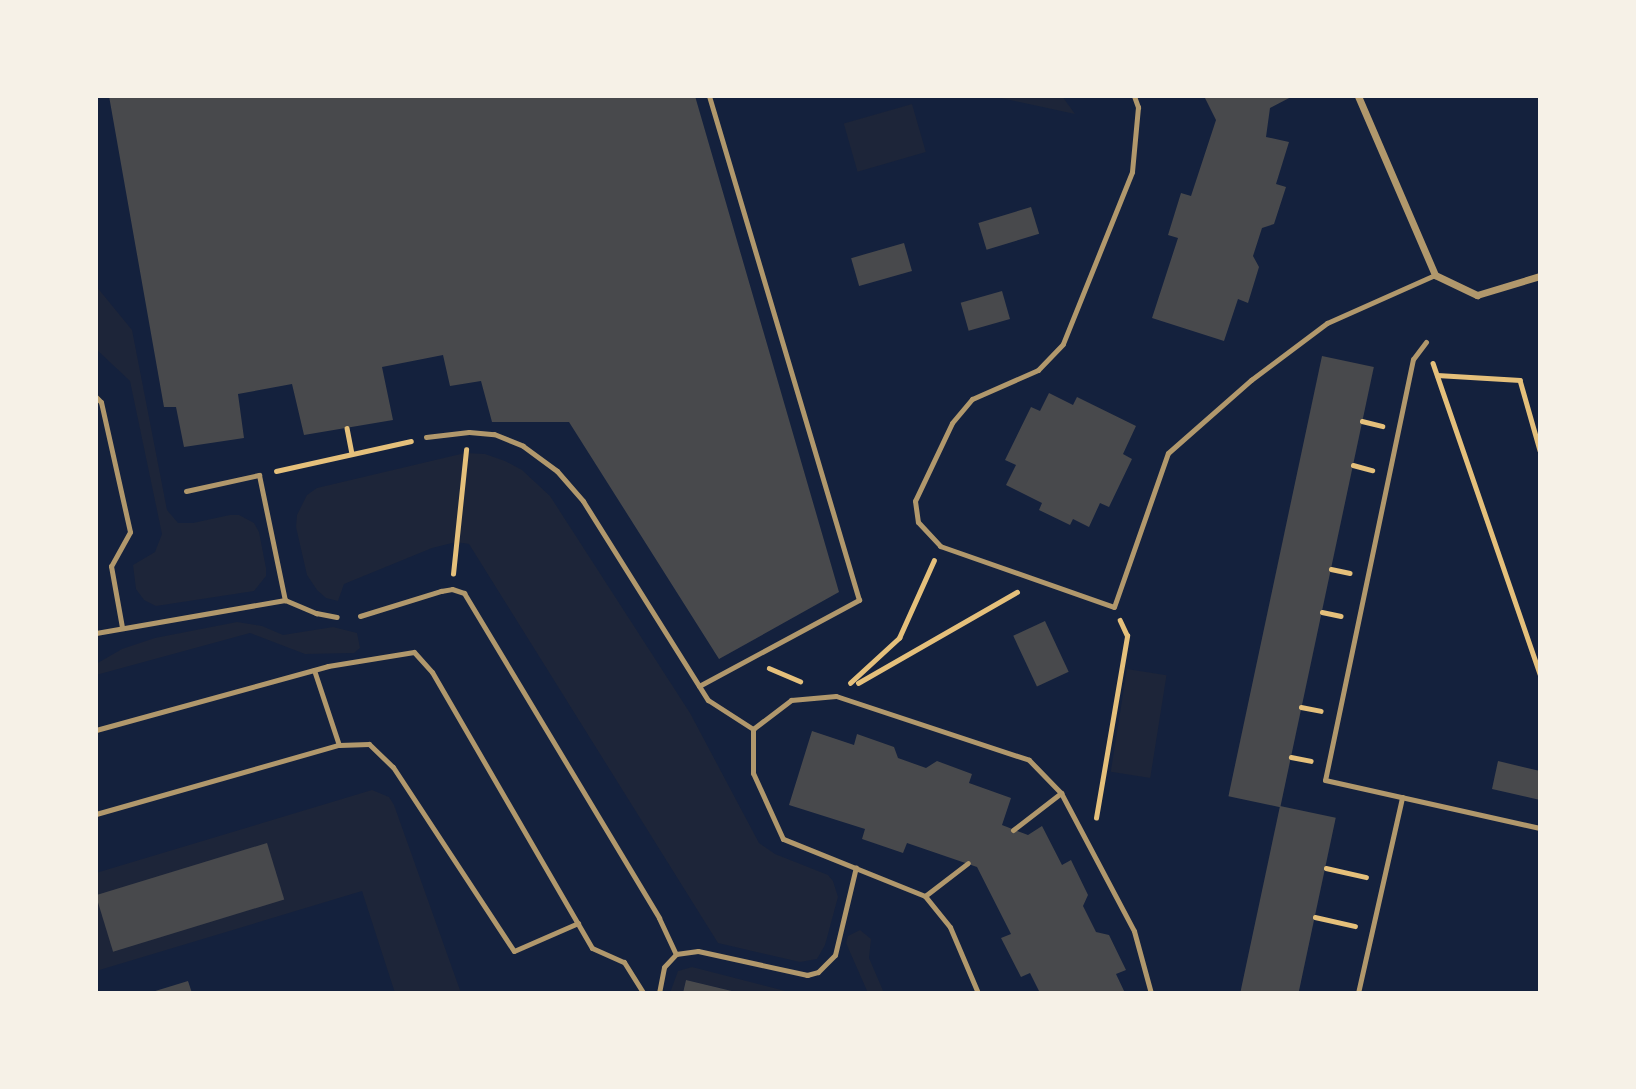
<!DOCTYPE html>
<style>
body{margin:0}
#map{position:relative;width:1636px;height:1089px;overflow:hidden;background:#14213d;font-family:"Noto Sans",sans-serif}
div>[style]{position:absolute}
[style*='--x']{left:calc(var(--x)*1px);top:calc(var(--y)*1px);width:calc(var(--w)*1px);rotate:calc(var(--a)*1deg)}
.green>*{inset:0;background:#1d2539;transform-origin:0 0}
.building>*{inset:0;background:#48494c;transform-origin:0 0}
.path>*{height:4.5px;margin:-2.25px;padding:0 2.25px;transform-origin:2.25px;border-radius:2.25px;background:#e5c07b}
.service>*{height:5px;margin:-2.5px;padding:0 2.5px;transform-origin:2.5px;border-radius:2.5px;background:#b1986c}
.minor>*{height:7px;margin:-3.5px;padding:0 3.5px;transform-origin:3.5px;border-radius:3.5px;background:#b1986c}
span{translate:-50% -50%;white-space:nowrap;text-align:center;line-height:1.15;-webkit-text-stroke:5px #f6f1e7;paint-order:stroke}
.frame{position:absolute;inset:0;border:98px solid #f6f1e7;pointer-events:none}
</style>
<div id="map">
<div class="green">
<i style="clip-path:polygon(992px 96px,1062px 96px,1075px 114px)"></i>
<i style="left:912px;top:104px;width:50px;height:71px;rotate:74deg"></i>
<i style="clip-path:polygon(96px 286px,132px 330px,167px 510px,178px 523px,193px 523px,230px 515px,239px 515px,254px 523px,259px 532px,266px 568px,266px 576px,254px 591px,156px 606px,144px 600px,136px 589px,133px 565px,155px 552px,162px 534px,130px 381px,96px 349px)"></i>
<i style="clip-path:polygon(465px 453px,485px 454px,505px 461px,522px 470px,550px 496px,690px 713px,759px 843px,775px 854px,828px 875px,833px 881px,838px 897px,825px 945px,817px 959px,800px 962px,718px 943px,469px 544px,456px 542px,432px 548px,344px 584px,338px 601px,326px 598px,317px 590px,307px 575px,296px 527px,297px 515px,307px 495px,317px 488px)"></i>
<i style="clip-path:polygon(237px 622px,262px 626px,283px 635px,333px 627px,357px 633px,360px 648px,354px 653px,305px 654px,250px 633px,96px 675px,96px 664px,122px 649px,155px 638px)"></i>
<i style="left:1127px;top:669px;width:40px;height:104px;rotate:9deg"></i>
<i style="clip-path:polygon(372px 790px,389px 797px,394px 805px,461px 993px,395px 993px,362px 891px,96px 971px,96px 873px)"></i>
<i style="clip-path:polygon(860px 930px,871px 939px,869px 958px,884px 993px,868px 993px,846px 943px,848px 936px)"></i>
<i style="clip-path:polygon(692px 967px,793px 993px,741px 993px,686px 980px,683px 993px,670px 993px,678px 971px)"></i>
</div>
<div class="building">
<i style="clip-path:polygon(109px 96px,695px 96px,839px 592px,719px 659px,569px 422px,492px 422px,481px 381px,450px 386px,443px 355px,382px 367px,393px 420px,304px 435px,292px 384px,238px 394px,244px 438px,184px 447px,176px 407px,164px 407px)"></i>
<i style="clip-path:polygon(1204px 96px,1293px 96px,1270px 108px,1266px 137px,1289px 142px,1276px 184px,1286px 187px,1274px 224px,1262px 228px,1253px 256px,1259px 267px,1248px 303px,1238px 299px,1224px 341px,1152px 318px,1178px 238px,1168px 235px,1181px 193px,1191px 196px,1216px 120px)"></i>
<i style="left:1031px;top:207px;width:28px;height:55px;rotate:73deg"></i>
<i style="left:904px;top:243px;width:29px;height:55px;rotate:74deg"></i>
<i style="left:1002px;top:291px;width:29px;height:43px;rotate:74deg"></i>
<i style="left:1322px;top:356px;width:53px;height:450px;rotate:12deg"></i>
<i style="clip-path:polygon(1049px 393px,1073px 405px,1077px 397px,1136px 426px,1123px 454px,1132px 459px,1109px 507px,1100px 503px,1089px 527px,1073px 519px,1070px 525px,1039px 510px,1042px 503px,1006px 485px,1016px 465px,1005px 460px,1031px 407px,1040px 411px)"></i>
<i style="left:1045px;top:621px;width:56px;height:35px;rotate:65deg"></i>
<i style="clip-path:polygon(812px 731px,854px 745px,857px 734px,894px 747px,898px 758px,926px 768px,937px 761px,972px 774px,969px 783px,1011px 798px,1002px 825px,1028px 835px,1042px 826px,1062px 865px,1071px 860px,1088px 895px,1083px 906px,1096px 932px,1109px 935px,1126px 970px,1116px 974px,1125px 993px,1040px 993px,1030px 973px,1021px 977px,1001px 938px,1011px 934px,977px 867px,907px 843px,903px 853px,862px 839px,865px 829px,789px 805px)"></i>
<i style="clip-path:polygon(1498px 761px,1540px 771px,1540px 800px,1492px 789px)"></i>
<i style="left:1280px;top:806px;width:57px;height:191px;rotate:12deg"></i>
<i style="left:267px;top:843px;width:59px;height:179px;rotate:73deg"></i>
<i style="clip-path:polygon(686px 980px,736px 992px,736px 993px,683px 993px)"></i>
<i style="clip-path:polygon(188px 981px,192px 993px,152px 993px,152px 992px)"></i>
</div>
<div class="path">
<i style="--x:1433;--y:363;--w:329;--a:71"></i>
<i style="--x:1437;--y:375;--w:83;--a:3.4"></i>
<i style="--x:1520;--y:380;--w:73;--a:74.1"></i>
<i style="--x:1362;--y:421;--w:21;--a:14"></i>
<i style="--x:347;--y:428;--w:26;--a:79"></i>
<i style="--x:1353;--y:465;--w:20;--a:15"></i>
<i style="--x:276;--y:471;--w:138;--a:-12.5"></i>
<i style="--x:1331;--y:569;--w:19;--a:12"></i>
<i style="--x:453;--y:574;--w:125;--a:-84"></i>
<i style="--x:1322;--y:612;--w:19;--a:12"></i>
<i style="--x:769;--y:668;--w:34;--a:23"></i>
<i style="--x:850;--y:683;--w:67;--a:-42.6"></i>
<i style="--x:899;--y:638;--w:85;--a:-65.8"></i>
<i style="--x:858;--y:683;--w:183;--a:-29.8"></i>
<i style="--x:1301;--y:707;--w:20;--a:11"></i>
<i style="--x:1291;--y:757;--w:20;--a:11"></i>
<i style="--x:1096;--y:818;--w:185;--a:-80.3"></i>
<i style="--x:1127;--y:636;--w:17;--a:-115"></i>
<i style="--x:1326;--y:868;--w:41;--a:12.7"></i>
<i style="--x:1315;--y:917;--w:41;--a:12.7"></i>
</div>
<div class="service">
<i style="--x:1134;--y:96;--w:12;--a:70"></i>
<i style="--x:1138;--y:107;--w:65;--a:95.3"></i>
<i style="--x:1132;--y:172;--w:185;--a:111.9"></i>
<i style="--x:1063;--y:344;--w:36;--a:134"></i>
<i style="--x:1038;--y:370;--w:72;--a:156.3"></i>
<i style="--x:972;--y:399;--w:31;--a:130"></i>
<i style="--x:952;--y:423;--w:86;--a:115.4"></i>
<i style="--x:915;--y:501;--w:21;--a:82"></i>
<i style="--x:918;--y:522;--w:33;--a:47"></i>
<i style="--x:940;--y:546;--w:184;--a:19.3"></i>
<i style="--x:1114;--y:607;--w:163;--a:-70.7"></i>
<i style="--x:1168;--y:453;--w:111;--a:-41.3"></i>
<i style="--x:1251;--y:380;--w:95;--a:-36.9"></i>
<i style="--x:1327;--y:323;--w:118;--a:-24"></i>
<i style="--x:1426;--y:342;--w:21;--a:127"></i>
<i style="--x:1413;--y:359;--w:430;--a:101.8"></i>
<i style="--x:1325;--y:780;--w:220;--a:12.6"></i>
<i style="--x:96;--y:397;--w:7;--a:45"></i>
<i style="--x:101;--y:402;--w:133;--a:77.4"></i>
<i style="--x:130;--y:532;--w:39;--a:119"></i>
<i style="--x:111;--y:566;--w:62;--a:79.8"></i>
<i style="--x:426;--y:437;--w:43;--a:-6.6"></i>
<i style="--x:469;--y:432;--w:25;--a:5"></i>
<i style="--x:494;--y:434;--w:31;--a:22"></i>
<i style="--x:523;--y:446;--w:42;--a:36.3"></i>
<i style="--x:557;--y:471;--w:40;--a:49"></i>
<i style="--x:583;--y:501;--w:235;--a:57.9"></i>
<i style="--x:708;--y:700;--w:54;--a:32.8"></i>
<i style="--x:186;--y:491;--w:75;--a:-12.4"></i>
<i style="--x:259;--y:475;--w:128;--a:78.3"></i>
<i style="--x:360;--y:616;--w:85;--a:-17.2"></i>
<i style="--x:441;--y:591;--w:11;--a:-10"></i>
<i style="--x:452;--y:589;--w:13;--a:18"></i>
<i style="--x:464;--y:593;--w:379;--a:59"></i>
<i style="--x:659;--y:918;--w:40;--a:65"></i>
<i style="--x:96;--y:633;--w:192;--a:-9.9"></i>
<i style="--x:285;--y:600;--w:34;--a:23"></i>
<i style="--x:316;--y:613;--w:21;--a:11"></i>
<i style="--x:314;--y:670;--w:79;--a:71.6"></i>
<i style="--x:699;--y:686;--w:182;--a:-28.3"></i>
<i style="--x:859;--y:600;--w:526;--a:-106.57"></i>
<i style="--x:96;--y:730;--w:241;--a:-15.4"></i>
<i style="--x:328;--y:666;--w:87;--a:-9.2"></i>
<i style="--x:414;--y:652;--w:27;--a:48"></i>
<i style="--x:432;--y:672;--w:319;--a:59.9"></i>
<i style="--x:592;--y:948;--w:35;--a:24"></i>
<i style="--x:624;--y:962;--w:36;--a:58"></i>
<i style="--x:96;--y:814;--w:253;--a:-15.9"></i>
<i style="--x:339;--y:745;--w:30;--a:-2"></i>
<i style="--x:369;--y:744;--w:33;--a:44"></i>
<i style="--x:393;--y:767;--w:220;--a:56.7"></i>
<i style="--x:514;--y:951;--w:70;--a:-23.6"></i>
<i style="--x:1013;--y:830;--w:61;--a:-37.6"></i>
<i style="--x:925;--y:896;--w:54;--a:-37.5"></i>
<i style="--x:659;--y:993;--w:26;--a:-79"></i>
<i style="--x:664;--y:967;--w:18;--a:-47"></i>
<i style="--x:676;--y:954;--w:22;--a:-8"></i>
<i style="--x:698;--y:951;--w:112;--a:12.4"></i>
<i style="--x:807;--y:975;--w:11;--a:-15"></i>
<i style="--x:818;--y:972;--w:24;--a:-45"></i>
<i style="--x:835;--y:955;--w:90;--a:-76.6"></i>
<i style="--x:978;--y:993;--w:72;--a:-113"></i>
<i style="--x:950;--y:927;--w:40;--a:-129"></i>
<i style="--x:925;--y:896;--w:153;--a:-158.1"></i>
<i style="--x:783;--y:839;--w:72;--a:-114.4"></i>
<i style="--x:753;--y:773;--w:44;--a:-90"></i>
<i style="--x:753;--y:729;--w:48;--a:-37.3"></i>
<i style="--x:791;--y:700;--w:45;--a:-5.1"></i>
<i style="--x:836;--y:696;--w:203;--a:18.3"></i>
<i style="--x:1029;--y:760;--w:46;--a:45.9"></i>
<i style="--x:1061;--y:793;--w:156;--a:62.1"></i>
<i style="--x:1134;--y:931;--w:64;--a:74.7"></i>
<i style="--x:1358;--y:993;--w:201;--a:-77.3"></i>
</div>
<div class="minor">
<i style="--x:1358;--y:96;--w:195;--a:66.7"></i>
<i style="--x:1435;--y:275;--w:47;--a:25.5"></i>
<i style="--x:1477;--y:295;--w:66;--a:-16.8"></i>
</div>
<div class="frame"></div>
</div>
